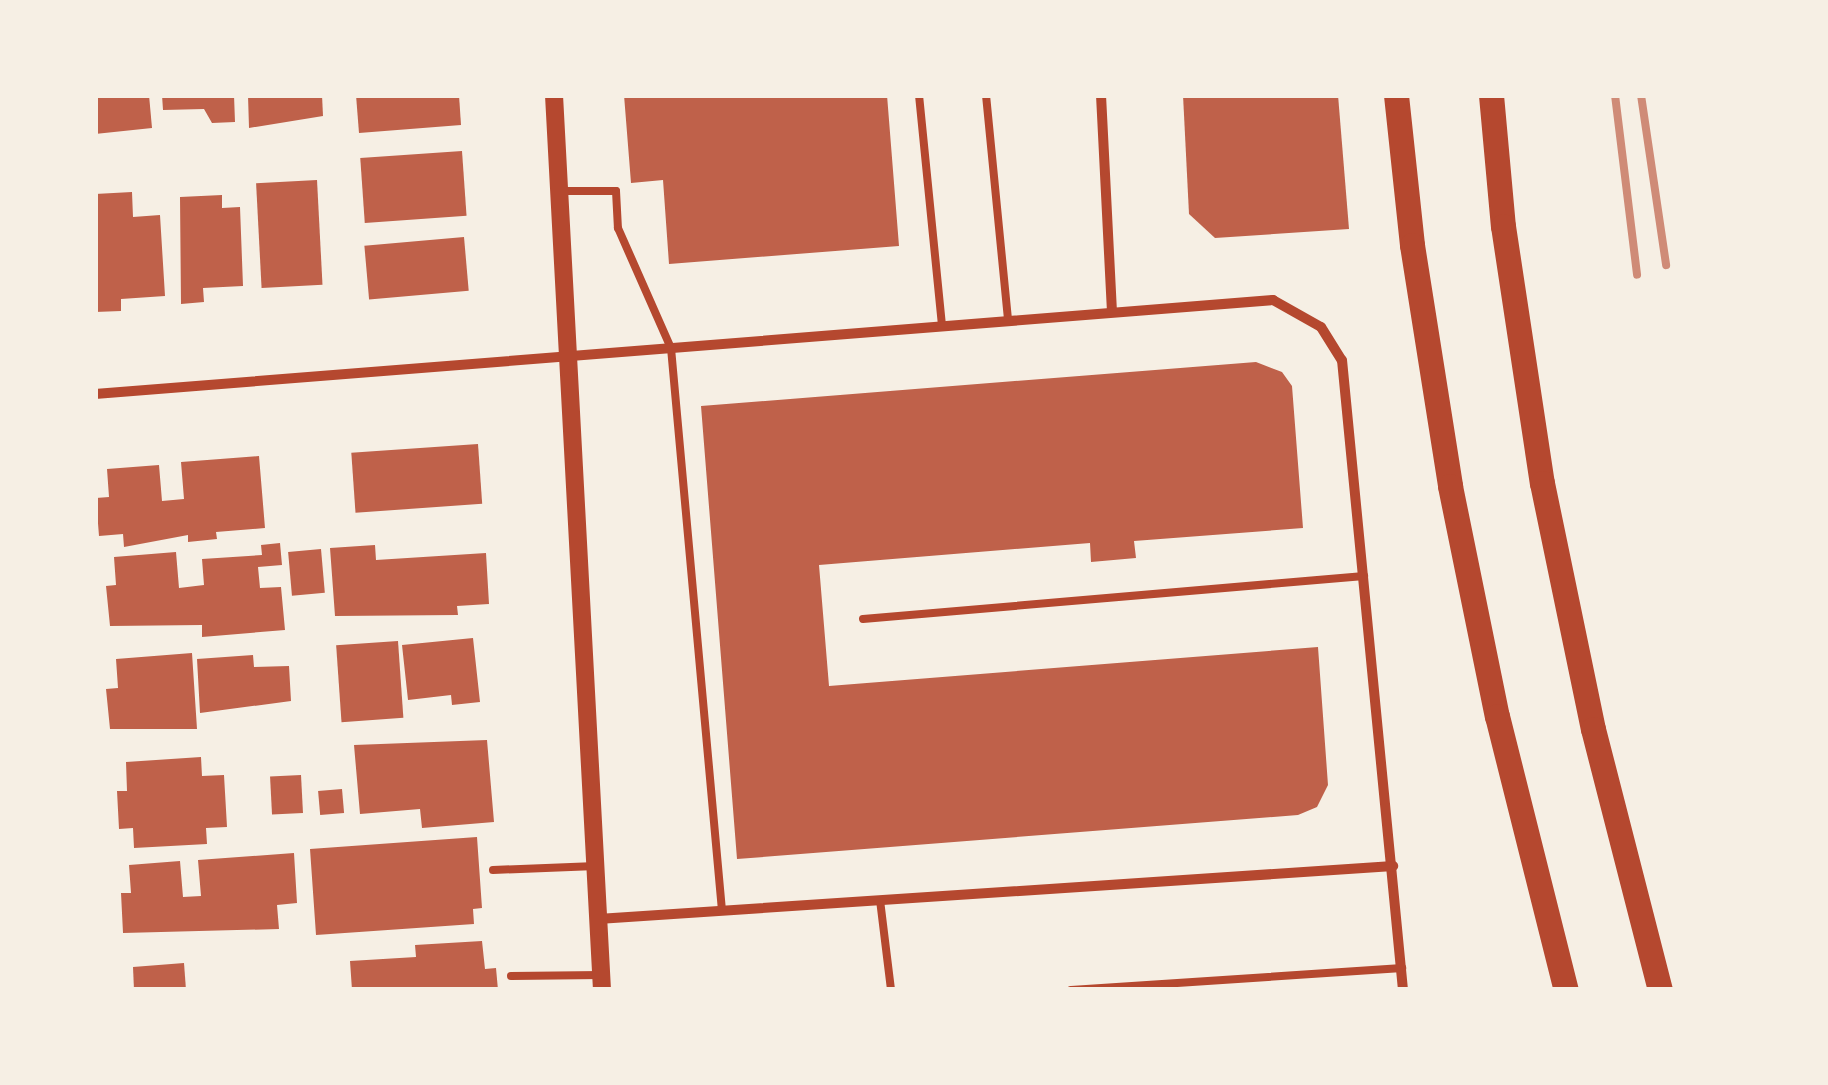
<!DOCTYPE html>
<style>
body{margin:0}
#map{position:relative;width:1828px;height:1085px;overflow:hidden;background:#f6efe4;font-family:"Fira Sans",sans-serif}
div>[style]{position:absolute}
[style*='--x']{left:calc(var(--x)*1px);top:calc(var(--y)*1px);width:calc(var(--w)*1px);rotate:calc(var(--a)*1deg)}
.building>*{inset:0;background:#bf614a;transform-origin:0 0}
.service>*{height:8px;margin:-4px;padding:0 4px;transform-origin:4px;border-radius:4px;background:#b5482f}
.minor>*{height:10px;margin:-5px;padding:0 5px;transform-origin:5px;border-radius:5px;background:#b5482f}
.tertiary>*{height:18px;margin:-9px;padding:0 9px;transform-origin:9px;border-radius:9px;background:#b5482f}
.primary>*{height:25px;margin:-12.5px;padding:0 12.5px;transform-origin:12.5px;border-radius:12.5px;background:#b5482f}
.rail>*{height:8px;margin:-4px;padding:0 4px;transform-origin:4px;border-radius:4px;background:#cf8b77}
span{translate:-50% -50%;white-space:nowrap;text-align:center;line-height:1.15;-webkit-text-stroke:8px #f6efe4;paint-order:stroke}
.frame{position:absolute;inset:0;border:98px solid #f6efe4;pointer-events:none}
</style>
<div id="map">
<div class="building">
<i style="clip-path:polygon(95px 95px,149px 95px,152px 128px,95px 134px)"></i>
<i style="clip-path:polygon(162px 95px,234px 95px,235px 122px,212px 123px,204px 109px,163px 110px)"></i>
<i style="clip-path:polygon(248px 95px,322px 95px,323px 116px,249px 128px)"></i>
<i style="clip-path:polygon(356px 95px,459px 95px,461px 125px,359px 133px)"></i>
<i style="clip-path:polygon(624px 95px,887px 95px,899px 246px,669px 264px,663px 180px,631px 183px)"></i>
<i style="clip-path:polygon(1183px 95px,1338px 95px,1349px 229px,1215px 238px,1189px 214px)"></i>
<i style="left:462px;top:151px;width:65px;height:102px;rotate:86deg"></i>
<i style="left:317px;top:180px;width:105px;height:61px;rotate:87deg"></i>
<i style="clip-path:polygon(132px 192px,133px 217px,160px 215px,165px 296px,121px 299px,121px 311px,95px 312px,95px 194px)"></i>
<i style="clip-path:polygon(222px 195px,222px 208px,240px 207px,243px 286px,203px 288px,204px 302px,181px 304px,180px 197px)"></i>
<i style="left:464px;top:237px;width:54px;height:100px;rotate:85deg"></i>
<i style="clip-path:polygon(1256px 362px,1282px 372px,1292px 386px,1303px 528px,1134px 541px,1136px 558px,1091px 562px,1090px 543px,819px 565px,829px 686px,1318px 647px,1328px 785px,1317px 807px,1298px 815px,737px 859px,701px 406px)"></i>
<i style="left:478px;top:444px;width:60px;height:127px;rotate:86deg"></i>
<i style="clip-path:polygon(259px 456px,265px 528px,216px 532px,217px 539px,188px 542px,188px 535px,124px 547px,123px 534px,99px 536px,96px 498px,109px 497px,107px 469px,159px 465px,162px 501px,184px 499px,181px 462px)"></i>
<i style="clip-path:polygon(280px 543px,282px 565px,258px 567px,260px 588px,281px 587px,285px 630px,202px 637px,202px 625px,110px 626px,106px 586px,116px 585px,114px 557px,176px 552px,179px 588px,204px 585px,202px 559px,262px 555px,261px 545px)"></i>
<i style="clip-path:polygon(375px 545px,376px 560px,486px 553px,489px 604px,457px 606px,458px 615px,335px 616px,330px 548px)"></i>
<i style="left:321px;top:549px;width:44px;height:33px;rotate:85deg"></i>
<i style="clip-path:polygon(473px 638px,480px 702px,452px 705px,451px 695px,408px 700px,402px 645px)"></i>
<i style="left:398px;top:641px;width:77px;height:62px;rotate:86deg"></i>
<i style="clip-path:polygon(192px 653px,197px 729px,110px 729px,106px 689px,118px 688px,116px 659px)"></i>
<i style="clip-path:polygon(253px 655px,254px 667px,289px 666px,291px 701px,200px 713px,197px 659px)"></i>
<i style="clip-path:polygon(487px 740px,494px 822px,422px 828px,420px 809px,360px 814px,354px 745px)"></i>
<i style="clip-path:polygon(201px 757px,202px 776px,224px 775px,227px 827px,206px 828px,207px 844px,134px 848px,133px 828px,119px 829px,117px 791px,127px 791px,126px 762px)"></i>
<i style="left:301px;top:775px;width:38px;height:31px;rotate:87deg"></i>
<i style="left:342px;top:789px;width:24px;height:24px;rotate:85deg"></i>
<i style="clip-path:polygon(477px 837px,482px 908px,473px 909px,474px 924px,316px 935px,310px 849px)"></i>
<i style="clip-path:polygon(294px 853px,297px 903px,277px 905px,279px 929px,123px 933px,121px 893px,131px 893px,129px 865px,180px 861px,183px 897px,201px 896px,198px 860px)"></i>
<i style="clip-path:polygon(482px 941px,485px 969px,496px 968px,498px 990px,352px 990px,350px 961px,416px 957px,415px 945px)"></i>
<i style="clip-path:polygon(184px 963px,186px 990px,134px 990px,133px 967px)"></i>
</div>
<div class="service">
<i style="--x:919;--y:95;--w:232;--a:84.3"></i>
<i style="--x:986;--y:95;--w:227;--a:84.4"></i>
<i style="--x:560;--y:191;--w:56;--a:0"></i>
<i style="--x:616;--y:191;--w:37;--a:87"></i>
<i style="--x:618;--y:228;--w:131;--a:66.2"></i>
<i style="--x:671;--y:348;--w:565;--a:84.82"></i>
<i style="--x:863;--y:619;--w:503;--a:-4.91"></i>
<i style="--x:493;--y:870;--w:103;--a:-2.2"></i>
<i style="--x:880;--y:900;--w:91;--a:83"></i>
<i style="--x:511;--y:976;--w:90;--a:-0.6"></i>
<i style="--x:1071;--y:990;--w:332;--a:-3.8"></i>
</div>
<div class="minor">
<i style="--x:1101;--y:95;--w:217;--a:87.1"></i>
<i style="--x:95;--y:394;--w:1182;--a:-4.56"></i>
<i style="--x:1273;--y:300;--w:55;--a:29.4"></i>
<i style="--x:1321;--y:327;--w:39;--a:58"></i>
<i style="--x:1342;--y:360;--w:633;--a:84.47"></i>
<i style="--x:598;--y:919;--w:797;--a:-3.81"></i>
</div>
<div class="tertiary">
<i style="--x:554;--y:95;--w:896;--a:86.93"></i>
</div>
<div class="primary">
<i style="--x:1396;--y:95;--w:151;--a:83.9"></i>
<i style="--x:1412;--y:245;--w:244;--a:81"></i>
<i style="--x:1450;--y:486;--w:235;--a:78.5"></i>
<i style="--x:1497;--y:716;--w:283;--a:75.9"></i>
<i style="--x:1491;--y:95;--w:132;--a:84.8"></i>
<i style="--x:1503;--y:226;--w:260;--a:81.4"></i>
<i style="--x:1542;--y:483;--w:251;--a:78.3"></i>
<i style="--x:1593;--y:729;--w:269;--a:75.6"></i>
</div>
<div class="rail">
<i style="--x:1615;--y:95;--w:181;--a:83"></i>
<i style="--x:1641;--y:95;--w:172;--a:81.6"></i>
</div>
<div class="frame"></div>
</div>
